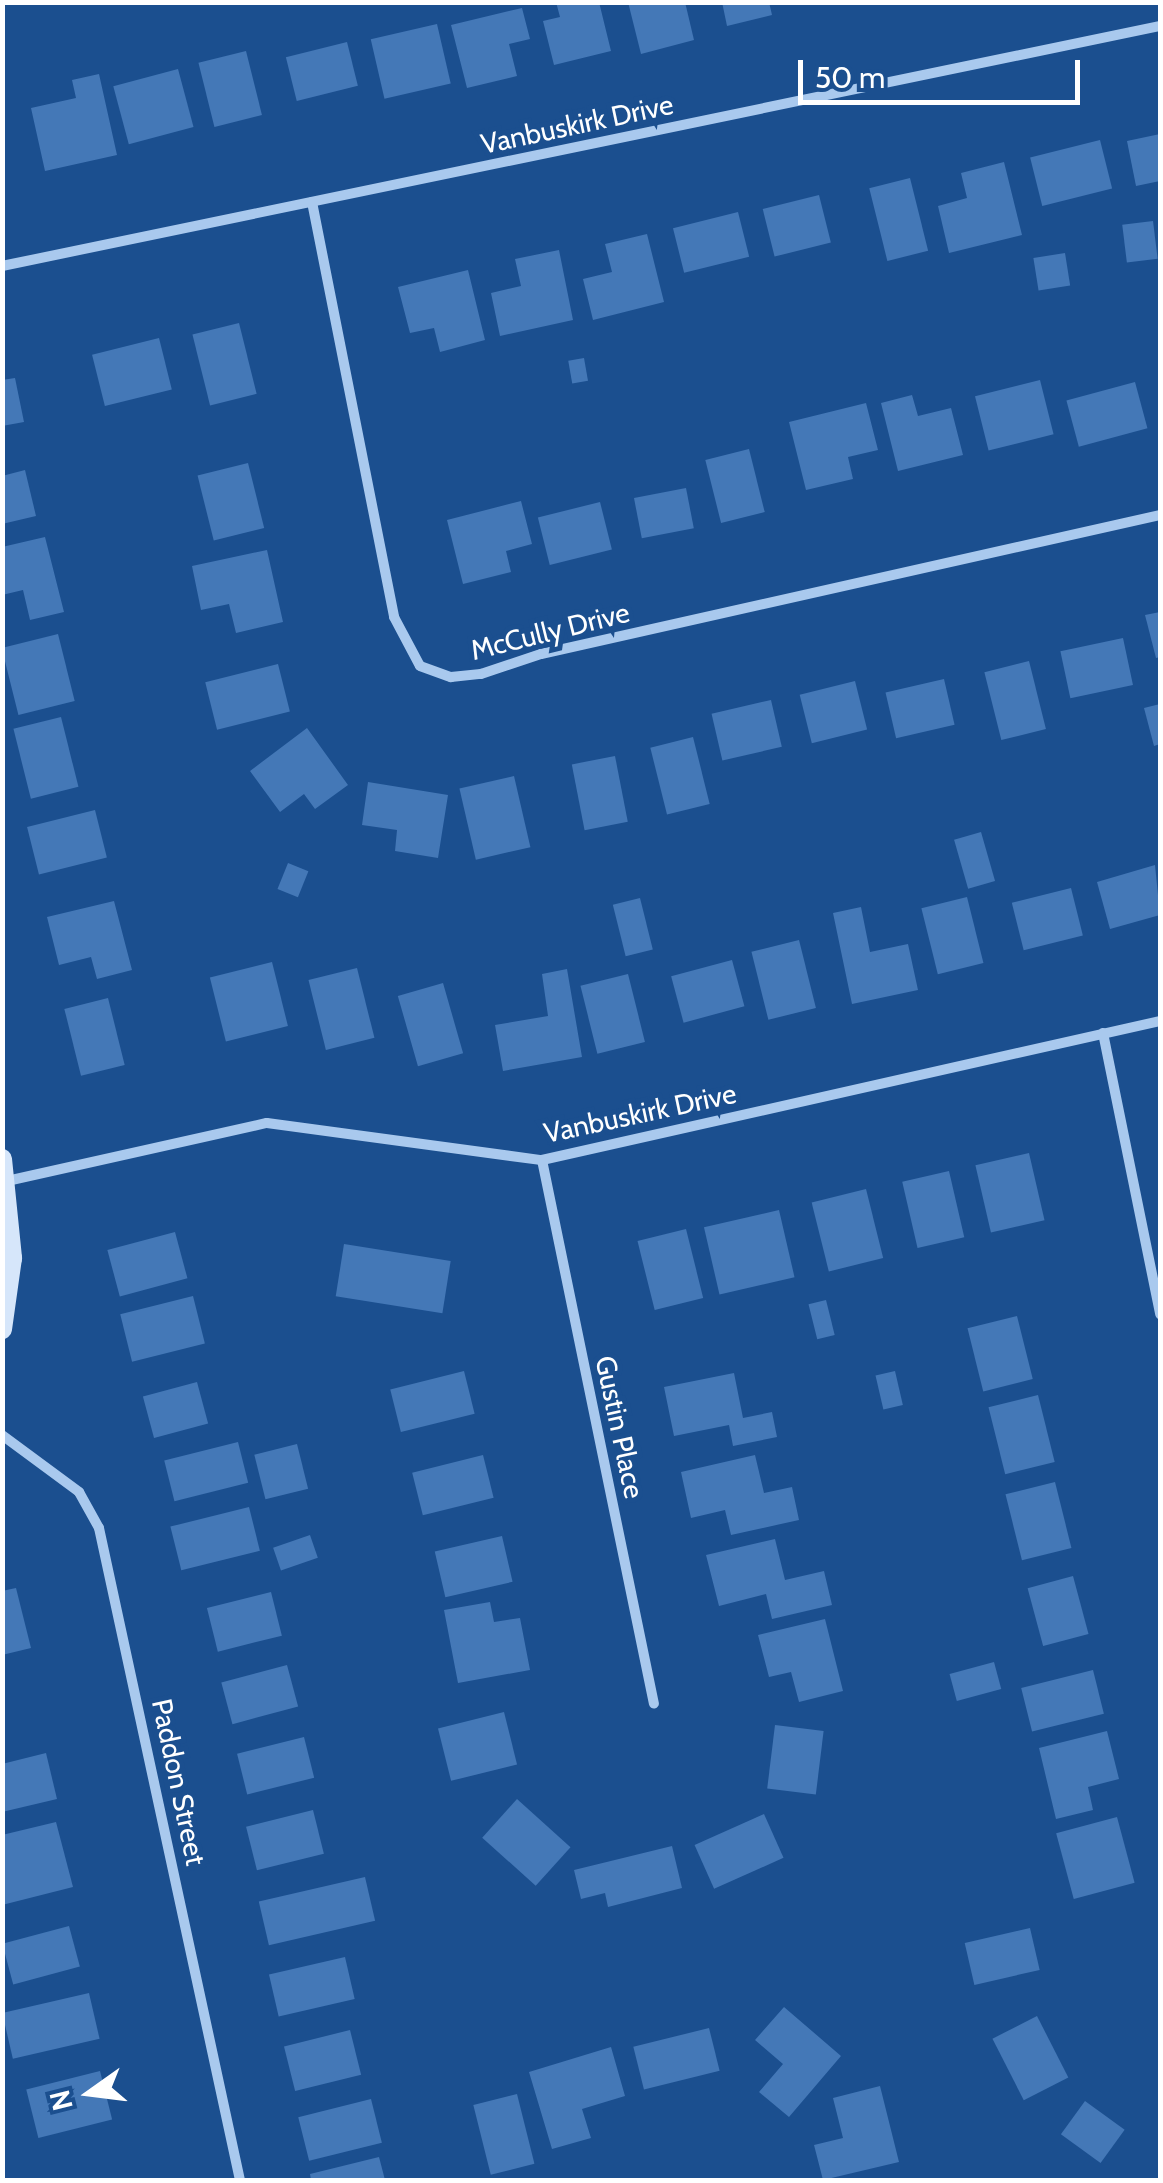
<!DOCTYPE html>
<style>
body{margin:0}
#map{position:relative;width:1163px;height:2183px;overflow:hidden;background:#1b4f8f;font-family:Cabin,sans-serif}
div>[style]{position:absolute}
[style*='--x']{left:calc(var(--x)*1px);top:calc(var(--y)*1px);width:calc(var(--w)*1px);rotate:calc(var(--a)*1deg)}
.building>*{inset:0;background:#4478b7;transform-origin:0 0}
.street>*{height:10px;margin:-5px;padding:0 5px;transform-origin:5px;border-radius:5px;background:#a9c9ee}
.secondary>*{height:20px;margin:-10px;padding:0 10px;transform-origin:10px;border-radius:10px;background:#d6e6fa}
span{translate:-50% -50%;white-space:nowrap;text-align:center;line-height:1.15;-webkit-text-stroke:10px #1b4f8f;paint-order:stroke}
.street-label{font-size:28px;color:#fff}
.frame{position:absolute;inset:0;border:5px solid #fff;pointer-events:none}
.north{position:absolute;left:40px;top:2043px;width:100px;height:100px;-webkit-text-stroke:8px #1b4f8f;paint-order:stroke;rotate:256deg;font-size:28px;font-weight:700;line-height:40px;text-align:center;color:#fff}
.north::after{content:'';display:block;margin:auto;width:35px;height:45px;background:#fff;clip-path:polygon(50% 0,100% 100%,50% 72%,0 100%)}
.scale{position:absolute;left:798px;top:60px;width:282px;height:45px;box-sizing:border-box;border:5px solid #fff;border-top:0;padding-left:12px;font-size:30px;line-height:35px;white-space:nowrap;color:#fff;-webkit-text-stroke:8px #1b4f8f;paint-order:stroke}
</style>
<div id="map">
<div class="building">
<i style="clip-path:polygon(556px 2px,599px 2px,611px 51px,554px 65px,543px 21px,560px 17px)"></i>
<i style="clip-path:polygon(628px 2px,685px 2px,694px 40px,641px 54px)"></i>
<i style="clip-path:polygon(722px 2px,769px 2px,772px 15px,727px 26px)"></i>
<i style="clip-path:polygon(522px 8px,530px 39px,509px 44px,517px 76px,467px 88px,451px 25px)"></i>
<i style="left:437px;top:24px;width:61px;height:68px;rotate:77deg"></i>
<i style="left:347px;top:42px;width:45px;height:63px;rotate:76deg"></i>
<i style="left:246px;top:51px;width:66px;height:49px;rotate:76deg"></i>
<i style="left:178px;top:69px;width:60px;height:67px;rotate:75deg"></i>
<i style="clip-path:polygon(99px 74px,117px 155px,45px 171px,31px 108px,76px 98px,72px 80px)"></i>
<i style="clip-path:polygon(1160px 134px,1160px 181px,1136px 186px,1127px 141px)"></i>
<i style="left:1100px;top:140px;width:50px;height:72px;rotate:76deg"></i>
<i style="clip-path:polygon(1004px 162px,1022px 235px,949px 253px,938px 206px,967px 198px,961px 173px)"></i>
<i style="left:910px;top:178px;width:75px;height:42px;rotate:76deg"></i>
<i style="left:819px;top:195px;width:49px;height:58px;rotate:76deg"></i>
<i style="left:738px;top:212px;width:46px;height:67px;rotate:76deg"></i>
<i style="left:1153px;top:221px;width:38px;height:31px;rotate:83deg"></i>
<i style="clip-path:polygon(647px 234px,664px 302px,593px 320px,583px 279px,612px 272px,605px 244px)"></i>
<i style="clip-path:polygon(559px 250px,573px 320px,500px 336px,491px 293px,521px 286px,515px 259px)"></i>
<i style="left:1065px;top:253px;width:33px;height:32px;rotate:81deg"></i>
<i style="clip-path:polygon(468px 270px,485px 340px,440px 352px,434px 328px,410px 333px,398px 287px)"></i>
<i style="left:239px;top:323px;width:73px;height:48px;rotate:76deg"></i>
<i style="left:159px;top:338px;width:53px;height:69px;rotate:76deg"></i>
<i style="left:584px;top:358px;width:23px;height:16px;rotate:80deg"></i>
<i style="clip-path:polygon(15px 378px,24px 422px,2px 426px,2px 380px)"></i>
<i style="left:1040px;top:380px;width:56px;height:67px;rotate:76deg"></i>
<i style="left:1135px;top:382px;width:48px;height:71px;rotate:75deg"></i>
<i style="clip-path:polygon(912px 395px,918px 416px,951px 408px,963px 455px,898px 471px,881px 403px)"></i>
<i style="clip-path:polygon(866px 403px,878px 450px,848px 457px,853px 479px,806px 490px,789px 422px)"></i>
<i style="left:749px;top:449px;width:65px;height:45px;rotate:76deg"></i>
<i style="left:248px;top:463px;width:67px;height:52px;rotate:76deg"></i>
<i style="clip-path:polygon(25px 470px,36px 516px,2px 524px,2px 476px)"></i>
<i style="left:686px;top:488px;width:41px;height:53px;rotate:79deg"></i>
<i style="clip-path:polygon(521px 501px,532px 544px,506px 551px,511px 572px,463px 584px,447px 520px)"></i>
<i style="left:600px;top:502px;width:49px;height:64px;rotate:76deg"></i>
<i style="clip-path:polygon(45px 537px,64px 612px,30px 620px,23px 590px,2px 595px,2px 547px)"></i>
<i style="clip-path:polygon(267px 550px,283px 622px,236px 633px,229px 604px,201px 610px,192px 566px)"></i>
<i style="clip-path:polygon(1160px 612px,1160px 657px,1156px 658px,1145px 615px)"></i>
<i style="left:58px;top:634px;width:69px;height:58px;rotate:76deg"></i>
<i style="left:1123px;top:638px;width:48px;height:64px;rotate:78deg"></i>
<i style="left:1029px;top:661px;width:70px;height:46px;rotate:76deg"></i>
<i style="left:278px;top:664px;width:49px;height:75px;rotate:76deg"></i>
<i style="left:944px;top:679px;width:47px;height:60px;rotate:77deg"></i>
<i style="left:855px;top:681px;width:50px;height:57px;rotate:76deg"></i>
<i style="left:771px;top:700px;width:48px;height:61px;rotate:77deg"></i>
<i style="clip-path:polygon(1160px 704px,1160px 744px,1154px 746px,1144px 708px)"></i>
<i style="left:61px;top:717px;width:72px;height:49px;rotate:76deg"></i>
<i style="clip-path:polygon(307px 728px,348px 785px,315px 809px,304px 794px,280px 812px,250px 771px)"></i>
<i style="left:693px;top:737px;width:69px;height:44px;rotate:76deg"></i>
<i style="left:615px;top:756px;width:67px;height:44px;rotate:79deg"></i>
<i style="left:514px;top:776px;width:73px;height:56px;rotate:77deg"></i>
<i style="clip-path:polygon(368px 782px,448px 795px,438px 858px,395px 851px,397px 830px,362px 825px)"></i>
<i style="left:95px;top:810px;width:49px;height:70px;rotate:76deg"></i>
<i style="left:981px;top:832px;width:51px;height:28px;rotate:74deg"></i>
<i style="left:288px;top:863px;width:22px;height:28px;rotate:22deg"></i>
<i style="clip-path:polygon(1155px 865px,1160px 915px,1110px 929px,1097px 882px)"></i>
<i style="left:1071px;top:888px;width:49px;height:61px;rotate:76deg"></i>
<i style="left:967px;top:897px;width:68px;height:47px;rotate:76deg"></i>
<i style="left:640px;top:898px;width:53px;height:28px;rotate:76deg"></i>
<i style="clip-path:polygon(114px 901px,132px 970px,97px 979px,91px 957px,59px 965px,47px 917px)"></i>
<i style="clip-path:polygon(861px 907px,870px 952px,908px 944px,918px 990px,852px 1004px,833px 913px)"></i>
<i style="left:799px;top:940px;width:70px;height:49px;rotate:76deg"></i>
<i style="left:732px;top:960px;width:48px;height:63px;rotate:75deg"></i>
<i style="left:272px;top:962px;width:66px;height:64px;rotate:76deg"></i>
<i style="left:357px;top:968px;width:72px;height:50px;rotate:76deg"></i>
<i style="clip-path:polygon(567px 969px,582px 1057px,503px 1071px,495px 1025px,548px 1016px,542px 974px)"></i>
<i style="left:628px;top:974px;width:70px;height:49px;rotate:76deg"></i>
<i style="left:443px;top:983px;width:73px;height:47px;rotate:74deg"></i>
<i style="left:108px;top:998px;width:69px;height:45px;rotate:76deg"></i>
<i style="left:1029px;top:1153px;width:69px;height:55px;rotate:77deg"></i>
<i style="left:949px;top:1171px;width:68px;height:48px;rotate:77deg"></i>
<i style="left:866px;top:1189px;width:71px;height:56px;rotate:76deg"></i>
<i style="left:779px;top:1210px;width:69px;height:77px;rotate:77deg"></i>
<i style="left:686px;top:1229px;width:71px;height:50px;rotate:76deg"></i>
<i style="left:175px;top:1232px;width:48px;height:70px;rotate:75deg"></i>
<i style="left:344px;top:1244px;width:108px;height:53px;rotate:9deg"></i>
<i style="left:193px;top:1296px;width:49px;height:75px;rotate:76deg"></i>
<i style="left:826px;top:1300px;width:36px;height:18px;rotate:76deg"></i>
<i style="left:1017px;top:1316px;width:65px;height:51px;rotate:76deg"></i>
<i style="left:464px;top:1371px;width:44px;height:76px;rotate:76deg"></i>
<i style="left:895px;top:1371px;width:35px;height:20px;rotate:77deg"></i>
<i style="clip-path:polygon(734px 1373px,743px 1418px,772px 1412px,777px 1437px,733px 1446px,729px 1425px,674px 1436px,664px 1387px)"></i>
<i style="left:197px;top:1382px;width:43px;height:56px;rotate:75deg"></i>
<i style="left:1038px;top:1395px;width:69px;height:51px;rotate:76deg"></i>
<i style="left:238px;top:1442px;width:42px;height:76px;rotate:76deg"></i>
<i style="left:297px;top:1444px;width:46px;height:44px;rotate:76deg"></i>
<i style="left:483px;top:1455px;width:44px;height:73px;rotate:76deg"></i>
<i style="clip-path:polygon(755px 1455px,764px 1493px,792px 1487px,799px 1520px,731px 1535px,725px 1510px,691px 1518px,681px 1472px)"></i>
<i style="left:1055px;top:1482px;width:68px;height:51px;rotate:76deg"></i>
<i style="left:249px;top:1507px;width:45px;height:81px;rotate:76deg"></i>
<i style="left:310px;top:1535px;width:24px;height:39px;rotate:71deg"></i>
<i style="left:502px;top:1536px;width:47px;height:69px;rotate:77deg"></i>
<i style="clip-path:polygon(775px 1539px,785px 1580px,824px 1571px,832px 1605px,772px 1619px,766px 1594px,719px 1606px,706px 1555px)"></i>
<i style="left:1073px;top:1576px;width:60px;height:47px;rotate:75deg"></i>
<i style="clip-path:polygon(16px 1588px,31px 1648px,2px 1655px,2px 1591px)"></i>
<i style="left:271px;top:1592px;width:45px;height:66px;rotate:76deg"></i>
<i style="clip-path:polygon(490px 1602px,494px 1622px,520px 1618px,530px 1670px,458px 1683px,444px 1610px)"></i>
<i style="clip-path:polygon(825px 1619px,843px 1691px,799px 1702px,791px 1672px,769px 1677px,758px 1635px)"></i>
<i style="left:994px;top:1662px;width:28px;height:46px;rotate:75deg"></i>
<i style="left:287px;top:1665px;width:43px;height:68px;rotate:75deg"></i>
<i style="left:1093px;top:1670px;width:45px;height:74px;rotate:76deg"></i>
<i style="left:504px;top:1712px;width:54px;height:68px;rotate:76deg"></i>
<i style="left:775px;top:1725px;width:49px;height:64px;rotate:7deg"></i>
<i style="clip-path:polygon(1107px 1731px,1119px 1779px,1088px 1787px,1093px 1810px,1056px 1819px,1039px 1748px)"></i>
<i style="left:304px;top:1737px;width:42px;height:69px;rotate:76deg"></i>
<i style="clip-path:polygon(46px 1753px,57px 1799px,2px 1812px,2px 1764px)"></i>
<i style="left:517px;top:1799px;width:72px;height:52px;rotate:42deg"></i>
<i style="left:313px;top:1810px;width:45px;height:69px;rotate:76deg"></i>
<i style="left:764px;top:1814px;width:48px;height:76px;rotate:66deg"></i>
<i style="left:1117px;top:1817px;width:68px;height:63px;rotate:75deg"></i>
<i style="clip-path:polygon(56px 1822px,73px 1887px,2px 1905px,2px 1835px)"></i>
<i style="clip-path:polygon(672px 1846px,682px 1888px,608px 1907px,605px 1893px,581px 1899px,574px 1870px)"></i>
<i style="left:365px;top:1877px;width:45px;height:109px;rotate:77deg"></i>
<i style="left:69px;top:1926px;width:42px;height:69px;rotate:75deg"></i>
<i style="left:1030px;top:1928px;width:43px;height:67px;rotate:77deg"></i>
<i style="left:345px;top:1957px;width:43px;height:78px;rotate:77deg"></i>
<i style="left:89px;top:1993px;width:47px;height:89px;rotate:77deg"></i>
<i style="clip-path:polygon(784px 2007px,841px 2056px,789px 2117px,759px 2092px,783px 2064px,755px 2040px)"></i>
<i style="left:1037px;top:2016px;width:69px;height:50px;rotate:63deg"></i>
<i style="left:709px;top:2028px;width:44px;height:78px;rotate:76deg"></i>
<i style="left:350px;top:2030px;width:46px;height:68px;rotate:76deg"></i>
<i style="clip-path:polygon(611px 2047px,625px 2096px,582px 2109px,591px 2138px,552px 2149px,529px 2072px)"></i>
<i style="left:100px;top:2071px;width:50px;height:76px;rotate:76deg"></i>
<i style="clip-path:polygon(880px 2086px,899px 2162px,823px 2180px,814px 2145px,843px 2138px,833px 2098px)"></i>
<i style="left:517px;top:2094px;width:72px;height:45px;rotate:76deg"></i>
<i style="left:371px;top:2099px;width:45px;height:75px;rotate:76deg"></i>
<i style="left:1085px;top:2101px;width:49px;height:41px;rotate:36deg"></i>
<i style="clip-path:polygon(379px 2157px,385px 2180px,311px 2180px,310px 2174px)"></i>
</div>
<div class="street">
<i style="--x:312;--y:202;--w:423;--a:78.8"></i>
<i style="--x:394;--y:617;--w:55;--a:62"></i>
<i style="--x:420;--y:666;--w:33;--a:20"></i>
<i style="--x:451;--y:677;--w:30;--a:-6"></i>
<i style="--x:481;--y:674;--w:63;--a:-18.4"></i>
<i style="--x:541;--y:654;--w:634;--a:-12.66"></i>
<i style="--x:2;--y:266;--w:1183;--a:-11.71"></i>
<i style="--x:1103;--y:1033;--w:287;--a:78.5"></i>
<i style="--x:542;--y:1160;--w:555;--a:78.37"></i>
<i style="--x:7;--y:1181;--w:266;--a:-12.6"></i>
<i style="--x:267;--y:1123;--w:277;--a:7.7"></i>
<i style="--x:542;--y:1160;--w:633;--a:-12.68"></i>
<i style="--x:2;--y:1435;--w:96;--a:36.5"></i>
<i style="--x:79;--y:1492;--w:41;--a:60.9"></i>
<i style="--x:99;--y:1528;--w:667;--a:77.8"></i>
</div>
<div class="secondary">
<i style="--x:2;--y:1159;--w:100;--a:84.2"></i>
<i style="--x:12;--y:1258;--w:72;--a:98"></i>
</div>
<div class="street-label">
<span style="left:577px;top:124px;rotate:-12deg">Vanbuskirk Drive</span>
<span style="left:550px;top:631px;rotate:-14deg">McCully Drive</span>
<span style="left:640px;top:1113px;rotate:-12deg">Vanbuskirk Drive</span>
<span style="left:620px;top:1427px;rotate:78deg">Gustin Place</span>
<span style="left:179px;top:1782px;rotate:78deg">Paddon Street</span>
</div>
<div class="frame"></div>
<div class="north">N</div>
<div class="scale">50 m</div>
</div>
